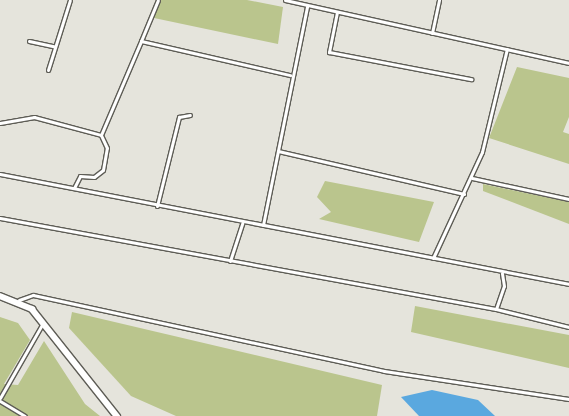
<!DOCTYPE html>
<style>
body{margin:0}
#map{position:relative;width:569px;height:416px;overflow:hidden;background:#e5e4dc;font-family:Barlow,sans-serif}
div>[style]{position:absolute}
[style*='--x']{left:calc(var(--x)*1px);top:calc(var(--y)*1px);width:calc(var(--w)*1px);rotate:calc(var(--a)*1deg)}
.green>*{inset:0;background:#bac58d}
.water>*{inset:0;background:#5aa8df}
.roads{filter:drop-shadow(1px 0 #5e5d56) drop-shadow(-1px 0 #5e5d56) drop-shadow(0 1px #5e5d56) drop-shadow(0 -1px #5e5d56)}
.service>*{height:3px;margin:-1.5px;padding:0 1.5px;transform-origin:1.5px;border-radius:1.5px;background:#fff}
.minor>*{height:5.5px;margin:-2.75px;padding:0 2.75px;transform-origin:2.75px;border-radius:2.75px;background:#fff}
span{translate:-50% -50%;white-space:nowrap;text-align:center;line-height:1.15;-webkit-text-stroke:4px #e5e4dc;paint-order:stroke}
</style>
<div id="map">
<div class="green">
<i style="clip-path:polygon(160px 0,247px 0,283px 7px,278px 44px,154px 18px)"></i>
<i style="clip-path:polygon(517px 67px,569px 78px,569px 117px,563px 132px,569px 134px,569px 164px,489px 138px)"></i>
<i style="clip-path:polygon(325px 181px,434px 202px,419px 242px,319px 219px,331px 212px,317px 197px)"></i>
<i style="clip-path:polygon(483px 184px,569px 202px,569px 224px,483px 191px)"></i>
<i style="clip-path:polygon(415px 306px,569px 335px,569px 368px,411px 332px)"></i>
<i style="clip-path:polygon(72px 312px,382px 385px,377px 416px,176px 416px,131px 396px,69px 328px)"></i>
<i style="clip-path:polygon(0 317px,18px 323px,30px 340px,4px 384px,18px 385px,44px 341px,85px 404px,100px 416px,0 416px)"></i>
</div>
<div class="water">
<i style="clip-path:polygon(432px 390px,478px 400px,495px 416px,419px 416px,401px 397px)"></i>
</div>
<div class="roads">
<div class="service">
<i style="--x:285;--y:0;--w:291;--a:12.5"></i>
<i style="--x:337;--y:12;--w:41;--a:101.3"></i>
<i style="--x:329;--y:52;--w:145;--a:10.8"></i>
<i style="--x:432;--y:33;--w:34;--a:-78"></i>
<i style="--x:29;--y:41;--w:25;--a:12"></i>
<i style="--x:141;--y:41;--w:44;--a:-67.5"></i>
<i style="--x:48;--y:70;--w:73;--a:-72.6"></i>
<i style="--x:0;--y:123;--w:35;--a:-10"></i>
<i style="--x:34;--y:117;--w:69;--a:15"></i>
<i style="--x:101;--y:135;--w:102;--a:-66.9"></i>
<i style="--x:141;--y:41;--w:153;--a:12.9"></i>
<i style="--x:278;--y:151;--w:191;--a:13"></i>
<i style="--x:0;--y:174;--w:580;--a:10.94"></i>
<i style="--x:472;--y:178;--w:99;--a:12.2"></i>
<i style="--x:74;--y:188;--w:13;--a:-63"></i>
<i style="--x:80;--y:176;--w:14;--a:4"></i>
<i style="--x:94;--y:177;--w:11;--a:-38"></i>
<i style="--x:103;--y:170;--w:22;--a:-80"></i>
<i style="--x:107;--y:148;--w:14;--a:-115"></i>
<i style="--x:157;--y:206;--w:92;--a:-76.1"></i>
<i style="--x:179;--y:117;--w:11;--a:-10"></i>
<i style="--x:0;--y:218;--w:504;--a:10.4"></i>
<i style="--x:496;--y:309;--w:75;--a:13.9"></i>
<i style="--x:263;--y:225;--w:223;--a:-78.6"></i>
<i style="--x:433;--y:258;--w:117;--a:-65.2"></i>
<i style="--x:482;--y:152;--w:106;--a:-76.4"></i>
<i style="--x:230;--y:261;--w:40;--a:-72"></i>
<i style="--x:19;--y:300;--w:15;--a:-20"></i>
<i style="--x:33;--y:295;--w:359;--a:12.2"></i>
<i style="--x:384;--y:371;--w:187;--a:8.6"></i>
<i style="--x:496;--y:309;--w:24;--a:-71"></i>
<i style="--x:504;--y:286;--w:13;--a:-99"></i>
<i style="--x:0;--y:398;--w:86;--a:-60.2"></i>
<i style="--x:0;--y:401;--w:29;--a:31"></i>
</div>
<div class="minor">
<i style="--x:0;--y:296;--w:35;--a:22"></i>
<i style="--x:32;--y:309;--w:137;--a:51.5"></i>
</div>
</div>
</div>
